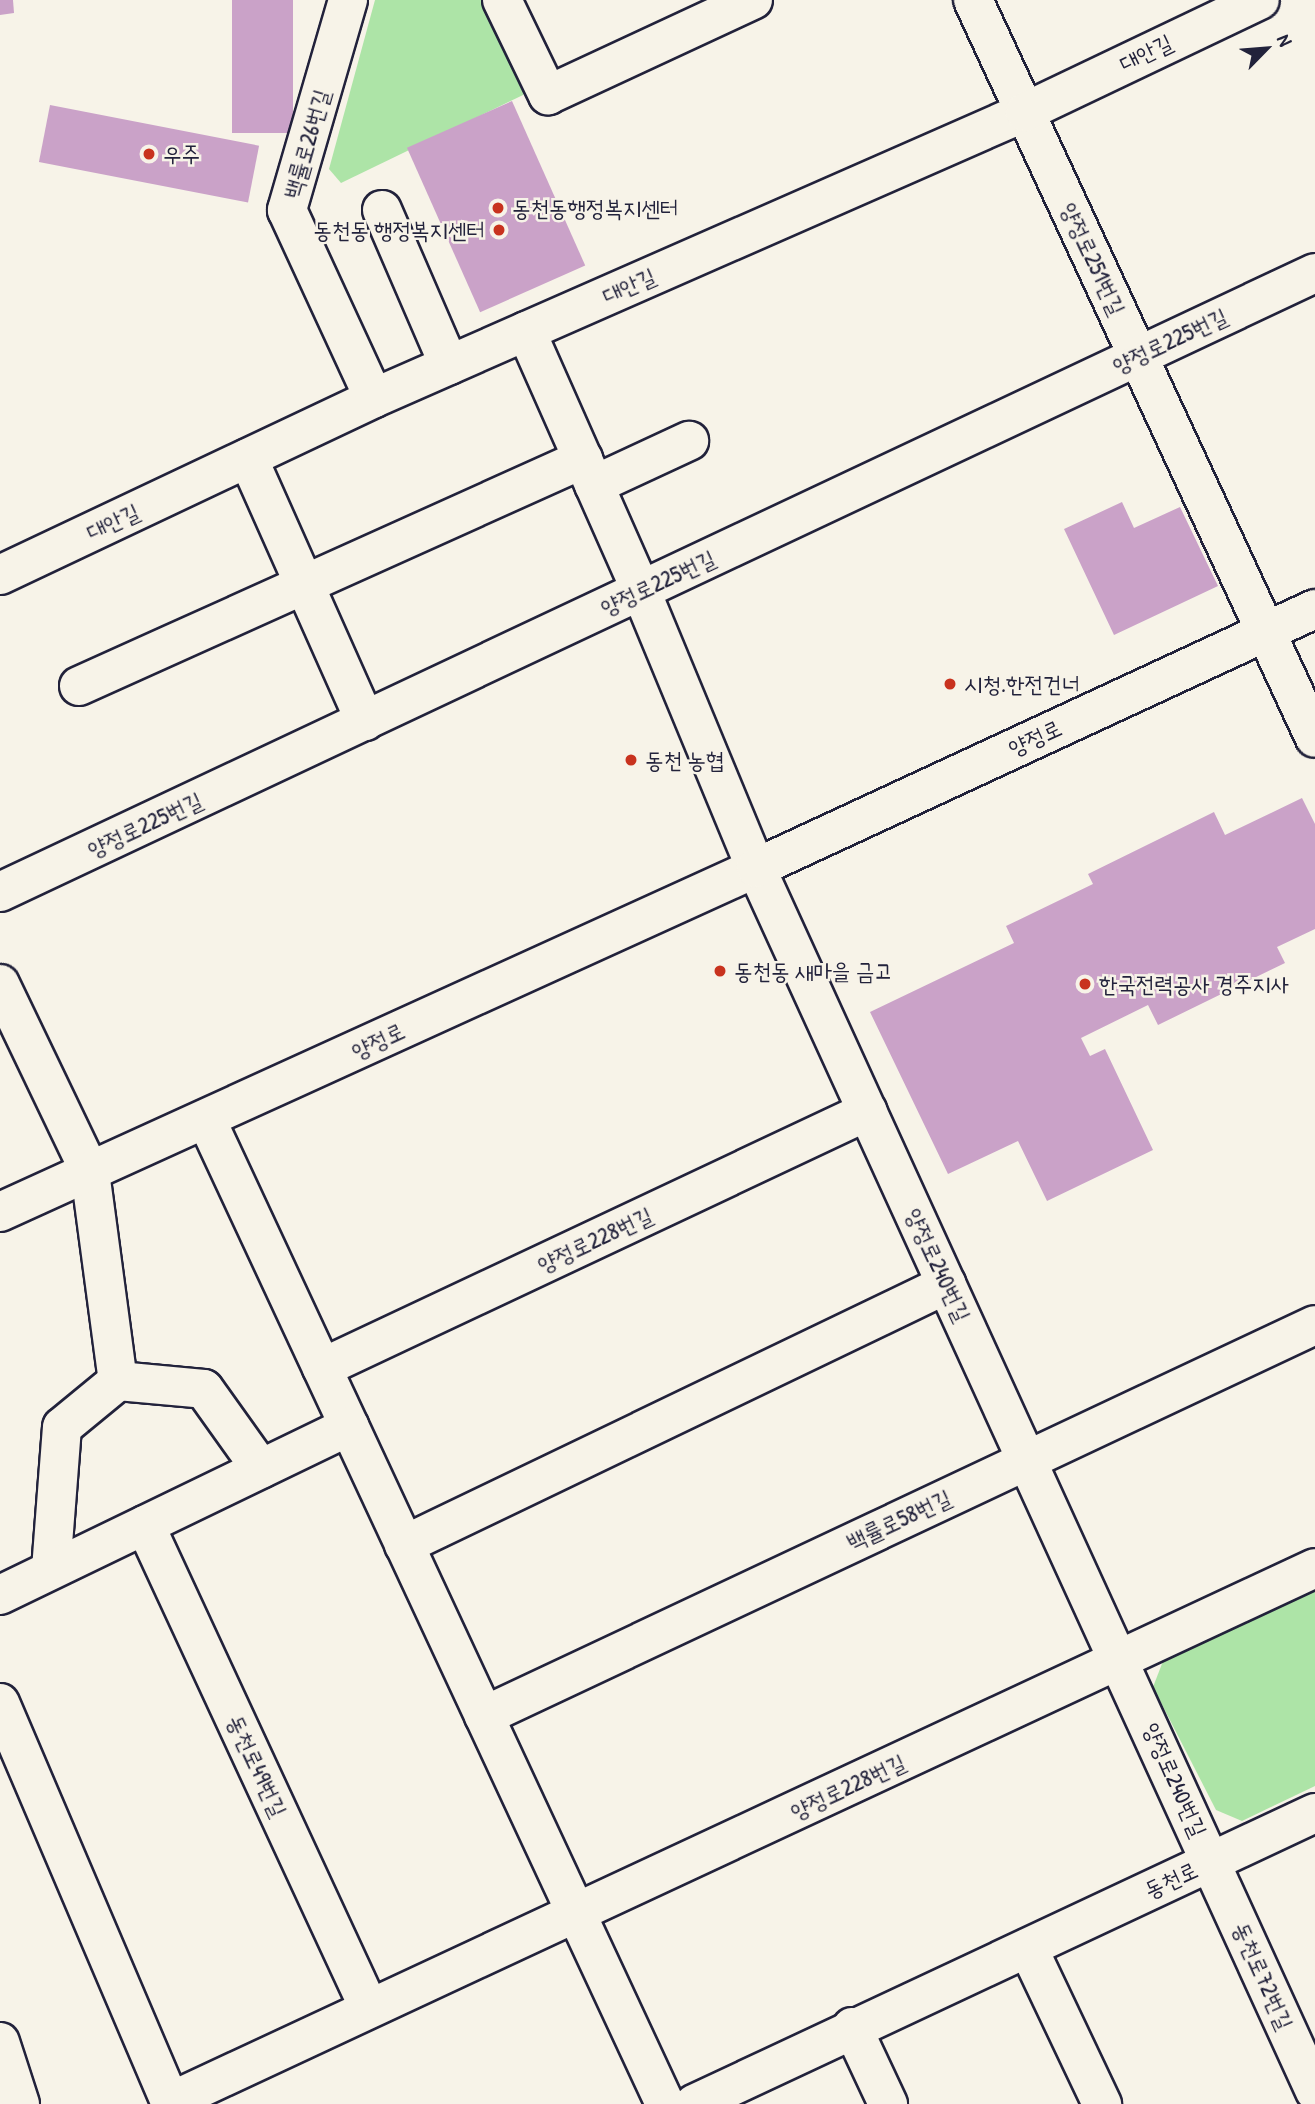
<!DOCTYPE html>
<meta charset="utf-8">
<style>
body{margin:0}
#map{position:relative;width:1315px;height:2104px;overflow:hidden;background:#f7f3e8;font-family:"Patrick Hand","Poor Story",sans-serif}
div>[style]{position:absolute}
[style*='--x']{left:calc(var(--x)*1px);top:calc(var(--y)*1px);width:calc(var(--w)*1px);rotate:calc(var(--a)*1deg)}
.green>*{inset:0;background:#ade4a7}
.building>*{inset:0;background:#caa2c8;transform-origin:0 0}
.roads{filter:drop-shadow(2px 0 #22223b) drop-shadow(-2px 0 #22223b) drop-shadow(0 2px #22223b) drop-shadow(0 -2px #22223b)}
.minor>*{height:38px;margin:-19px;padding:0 19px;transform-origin:19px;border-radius:19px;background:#f7f3e8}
.dots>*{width:19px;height:19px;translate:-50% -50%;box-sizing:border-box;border:4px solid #f7f3e8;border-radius:50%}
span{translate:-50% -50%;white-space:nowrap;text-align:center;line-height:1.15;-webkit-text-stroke:5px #f7f3e8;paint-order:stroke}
.street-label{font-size:23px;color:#22223b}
.poi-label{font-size:23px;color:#22223b}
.left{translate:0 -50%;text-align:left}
.right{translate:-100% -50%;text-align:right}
.north{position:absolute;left:1231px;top:14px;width:70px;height:70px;-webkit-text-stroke:5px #f7f3e8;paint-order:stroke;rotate:65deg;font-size:19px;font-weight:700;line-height:28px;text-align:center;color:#22223b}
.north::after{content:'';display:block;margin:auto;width:24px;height:32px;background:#22223b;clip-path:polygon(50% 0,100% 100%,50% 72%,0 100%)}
</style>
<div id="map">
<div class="green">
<i style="clip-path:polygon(375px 0,495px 0,527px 77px,523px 95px,341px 183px,329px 169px)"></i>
<i style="clip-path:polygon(1315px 1586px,1315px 1786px,1242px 1821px,1216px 1810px,1153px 1687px,1165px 1656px)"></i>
</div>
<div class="building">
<i style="clip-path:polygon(0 0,13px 0,14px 13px,0 15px)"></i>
<i style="left:232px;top:0;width:61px;height:133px"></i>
<i style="left:512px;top:101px;width:180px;height:115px;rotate:66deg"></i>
<i style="left:50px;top:105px;width:213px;height:58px;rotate:11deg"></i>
<i style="clip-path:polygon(1122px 502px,1134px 528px,1180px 507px,1218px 586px,1114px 635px,1064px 529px)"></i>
<i style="clip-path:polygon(1302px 798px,1315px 824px,1315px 929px,1277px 947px,1285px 963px,1158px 1025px,1148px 1005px,1081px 1038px,1090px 1056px,1105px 1049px,1153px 1150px,1047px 1201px,1018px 1141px,948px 1174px,870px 1012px,1014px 943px,1006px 926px,1093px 884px,1088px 874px,1214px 812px,1225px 835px)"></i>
</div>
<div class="roads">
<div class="minor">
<i style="--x:348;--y:0;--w:219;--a:106.2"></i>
<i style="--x:287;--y:210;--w:207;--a:65.2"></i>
<i style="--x:502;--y:0;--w:106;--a:64.2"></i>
<i style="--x:548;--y:95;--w:226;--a:-24.9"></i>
<i style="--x:973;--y:0;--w:813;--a:65.14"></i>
<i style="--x:382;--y:210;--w:169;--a:66.6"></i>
<i style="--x:526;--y:331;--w:284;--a:66.1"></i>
<i style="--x:641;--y:591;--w:300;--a:67.5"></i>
<i style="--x:756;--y:868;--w:1345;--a:65.44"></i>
<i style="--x:248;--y:458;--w:288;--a:66"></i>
<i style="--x:594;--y:485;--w:105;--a:-24.9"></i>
<i style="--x:0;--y:575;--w:414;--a:-25.3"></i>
<i style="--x:374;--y:398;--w:711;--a:-23.72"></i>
<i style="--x:1025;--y:112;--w:260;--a:-25.5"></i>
<i style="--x:79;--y:686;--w:553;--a:-24.25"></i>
<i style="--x:0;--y:892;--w:1453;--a:-25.21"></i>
<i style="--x:0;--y:984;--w:208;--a:64.4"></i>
<i style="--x:90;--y:1172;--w:211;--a:82.4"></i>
<i style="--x:118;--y:1381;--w:72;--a:140.6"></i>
<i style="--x:62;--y:1427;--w:143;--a:94.4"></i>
<i style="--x:206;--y:1119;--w:1087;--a:65.01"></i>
<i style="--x:0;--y:1212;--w:831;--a:-24.47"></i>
<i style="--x:756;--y:868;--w:616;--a:-24.86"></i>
<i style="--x:322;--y:1368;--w:603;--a:-25.21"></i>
<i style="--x:118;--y:1381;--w:86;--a:5.3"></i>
<i style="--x:204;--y:1389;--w:98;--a:54.5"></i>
<i style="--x:145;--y:1525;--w:532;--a:65.12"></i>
<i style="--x:404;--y:1545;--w:602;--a:-25.67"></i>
<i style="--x:0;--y:1595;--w:388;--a:-25.8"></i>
<i style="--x:0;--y:1703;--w:436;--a:66.9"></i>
<i style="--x:484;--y:1716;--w:918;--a:-25.2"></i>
<i style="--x:1028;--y:1948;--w:173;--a:64.6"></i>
<i style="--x:852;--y:2027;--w:85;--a:64.9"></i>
<i style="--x:0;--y:2042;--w:65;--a:72.1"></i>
<i style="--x:170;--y:2102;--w:1263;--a:-25"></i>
<i style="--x:694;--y:2104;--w:686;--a:-25.11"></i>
</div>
</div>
<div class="dots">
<i style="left:149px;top:154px;background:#c8321e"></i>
<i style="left:498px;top:208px;background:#c8321e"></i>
<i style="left:499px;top:230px;background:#c8321e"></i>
<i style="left:950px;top:684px;background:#c8321e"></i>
<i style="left:631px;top:760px;background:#c8321e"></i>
<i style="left:720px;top:971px;background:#c8321e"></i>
<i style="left:1085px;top:984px;background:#c8321e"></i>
</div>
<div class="street-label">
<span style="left:1146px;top:53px;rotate:-26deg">대안길</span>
<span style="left:307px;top:144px;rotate:-74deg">백률로26번길</span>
<span style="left:1093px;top:259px;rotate:65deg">양정로251번길</span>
<span style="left:629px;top:286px;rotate:-24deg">대안길</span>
<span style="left:1170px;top:341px;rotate:-25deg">양정로225번길</span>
<span style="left:113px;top:522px;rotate:-25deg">대안길</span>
<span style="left:658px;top:583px;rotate:-25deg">양정로225번길</span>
<span style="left:1035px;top:738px;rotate:-25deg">양정로</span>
<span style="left:145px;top:825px;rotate:-25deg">양정로225번길</span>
<span style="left:378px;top:1041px;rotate:-25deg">양정로</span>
<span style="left:595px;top:1240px;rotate:-25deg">양정로228번길</span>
<span style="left:938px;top:1265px;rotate:65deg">양정로240번길</span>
<span style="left:899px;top:1520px;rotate:-25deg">백률로58번길</span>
<span style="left:257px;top:1766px;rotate:65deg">동천로49번길</span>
<span style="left:1175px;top:1780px;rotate:66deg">양정로240번길</span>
<span style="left:848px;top:1787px;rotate:-25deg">양정로228번길</span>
<span style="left:1171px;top:1880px;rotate:-25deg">동천로</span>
<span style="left:1263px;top:1976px;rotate:66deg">동천로72번길</span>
</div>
<div class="poi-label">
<span class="left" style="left:163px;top:154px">우주</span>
<span class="left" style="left:512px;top:208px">동천동행정복지센터</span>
<span class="right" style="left:485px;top:230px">동천동 행정복지센터</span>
<span class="left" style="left:964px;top:684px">시청.한전건너</span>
<span class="left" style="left:645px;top:760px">동천 농협</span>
<span class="left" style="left:734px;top:971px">동천동 새마을 금고</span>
<span class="left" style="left:1099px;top:984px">한국전력공사 경주지사</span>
</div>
<div class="north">N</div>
</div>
